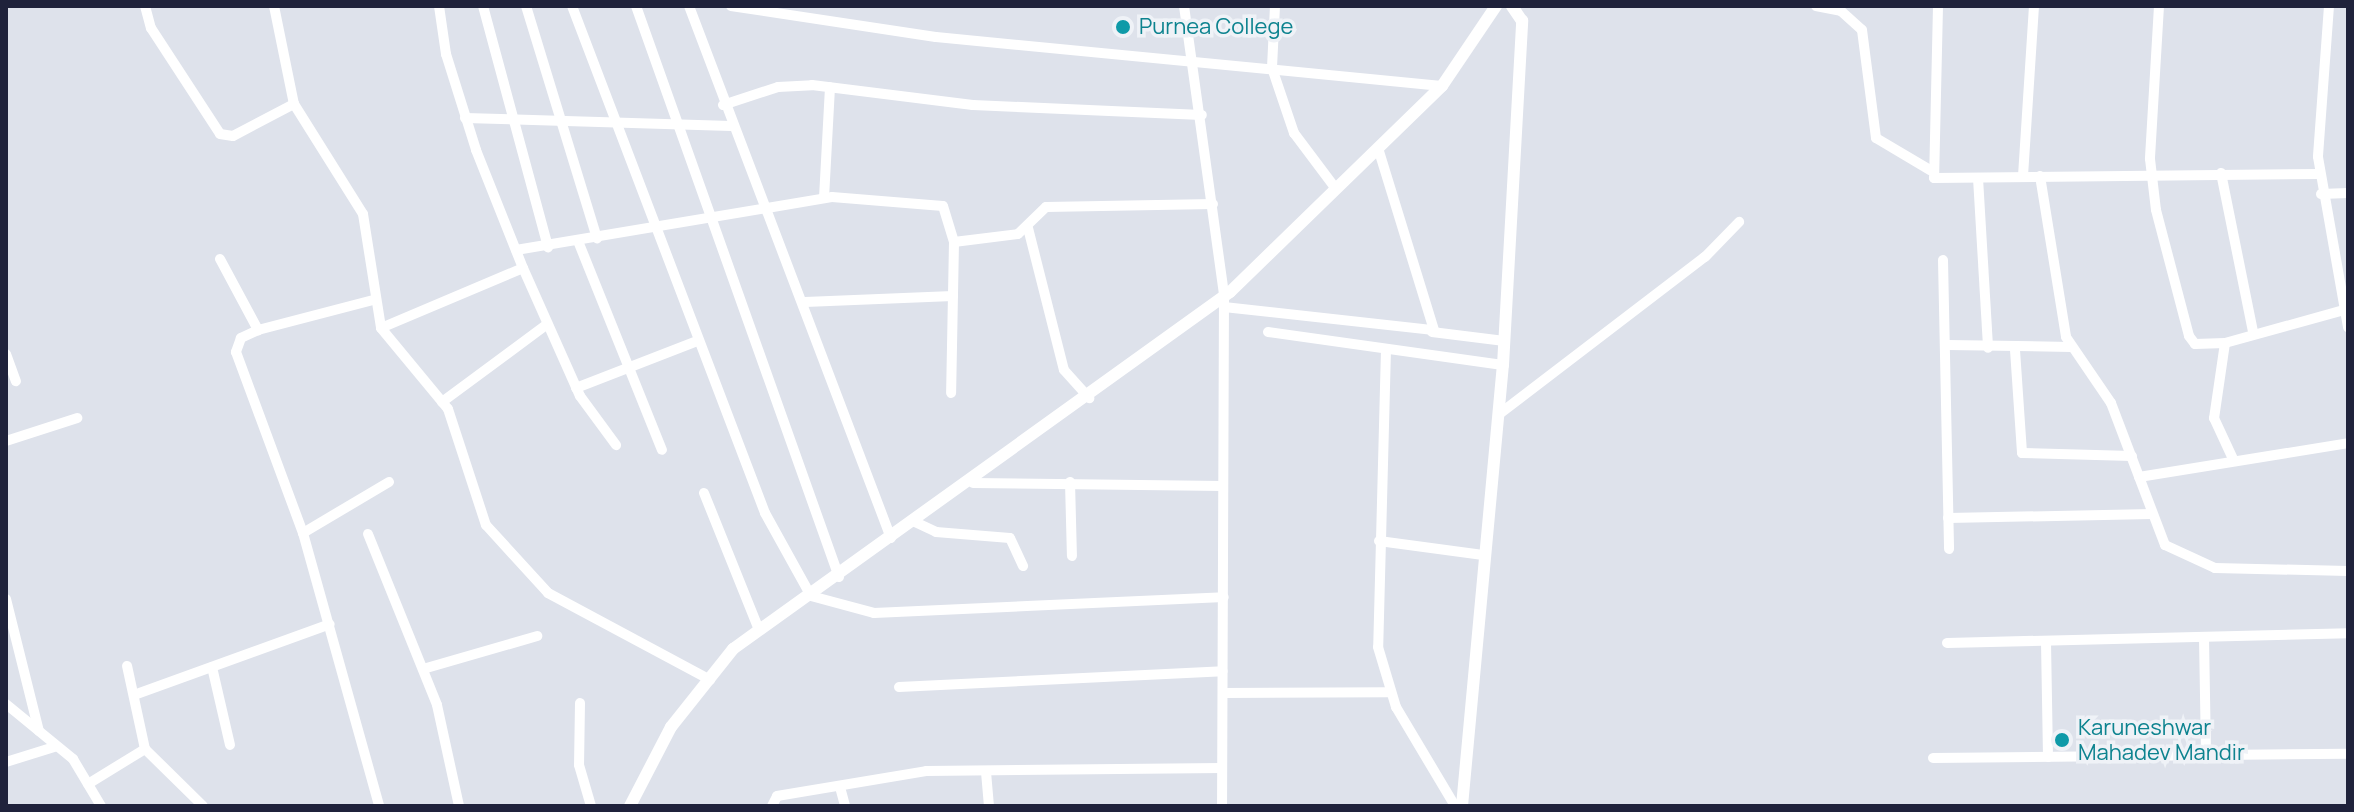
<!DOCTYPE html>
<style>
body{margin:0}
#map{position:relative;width:2354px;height:812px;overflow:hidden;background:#dee2eb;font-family:Manrope,sans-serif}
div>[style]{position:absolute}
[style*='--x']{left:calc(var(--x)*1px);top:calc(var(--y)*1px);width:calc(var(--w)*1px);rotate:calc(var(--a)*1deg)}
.minor>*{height:10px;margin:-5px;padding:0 5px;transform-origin:5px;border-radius:5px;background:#fff}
.tertiary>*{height:12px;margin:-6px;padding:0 6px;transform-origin:6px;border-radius:6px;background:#fff}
.dots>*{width:22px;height:22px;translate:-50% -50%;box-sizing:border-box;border:4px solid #eff2f7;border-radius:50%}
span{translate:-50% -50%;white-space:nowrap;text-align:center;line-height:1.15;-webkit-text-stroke:7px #eff2f7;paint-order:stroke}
.culture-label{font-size:22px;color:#0d838f}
.left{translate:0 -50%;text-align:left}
.frame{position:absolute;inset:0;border:8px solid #1f223b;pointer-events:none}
</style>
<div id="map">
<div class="minor">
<i style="--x:145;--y:6;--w:23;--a:75"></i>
<i style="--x:151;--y:28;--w:126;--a:56.9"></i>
<i style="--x:220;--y:134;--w:13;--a:9"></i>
<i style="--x:233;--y:136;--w:69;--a:-27.7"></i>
<i style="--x:274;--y:6;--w:100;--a:78.5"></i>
<i style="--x:294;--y:104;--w:130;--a:57.9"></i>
<i style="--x:363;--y:214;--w:115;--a:81"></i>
<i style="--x:381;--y:328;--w:105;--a:50.4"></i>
<i style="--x:448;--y:409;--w:122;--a:71.9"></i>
<i style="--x:486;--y:525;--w:92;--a:47.6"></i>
<i style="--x:548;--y:593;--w:184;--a:28.2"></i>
<i style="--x:439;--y:6;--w:49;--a:81.7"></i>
<i style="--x:446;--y:54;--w:101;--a:72.6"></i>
<i style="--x:476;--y:150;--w:127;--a:68.3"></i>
<i style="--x:523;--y:268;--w:140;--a:66"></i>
<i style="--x:580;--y:396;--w:61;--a:53.7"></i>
<i style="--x:483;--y:6;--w:250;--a:74.9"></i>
<i style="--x:526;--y:6;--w:243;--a:73"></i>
<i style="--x:572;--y:6;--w:542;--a:69.16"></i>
<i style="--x:765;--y:513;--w:95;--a:61"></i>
<i style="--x:811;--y:596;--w:65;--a:15.1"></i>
<i style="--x:874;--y:613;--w:350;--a:-2.6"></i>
<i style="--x:636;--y:6;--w:606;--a:70.43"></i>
<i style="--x:689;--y:6;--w:569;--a:69.21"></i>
<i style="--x:731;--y:6;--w:207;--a:8.6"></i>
<i style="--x:936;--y:37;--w:508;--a:5.53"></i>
<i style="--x:1184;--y:6;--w:293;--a:82.1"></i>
<i style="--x:1224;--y:296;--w:510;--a:90.22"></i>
<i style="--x:1275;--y:6;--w:62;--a:92.8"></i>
<i style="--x:1272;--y:68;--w:69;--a:71.3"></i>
<i style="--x:1294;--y:133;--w:70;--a:53.1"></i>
<i style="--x:1816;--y:6;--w:25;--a:11"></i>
<i style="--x:1841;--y:11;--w:28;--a:42"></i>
<i style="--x:1862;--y:30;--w:109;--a:82.6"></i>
<i style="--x:1876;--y:138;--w:63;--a:30.7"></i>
<i style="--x:1938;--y:6;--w:172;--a:91.3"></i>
<i style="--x:1934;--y:178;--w:385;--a:-0.6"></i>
<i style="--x:2159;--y:6;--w:153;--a:93.4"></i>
<i style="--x:2150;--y:159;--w:51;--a:83.3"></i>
<i style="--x:2156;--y:210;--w:130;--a:75.3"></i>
<i style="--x:2189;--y:336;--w:10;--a:53"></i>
<i style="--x:2195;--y:344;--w:30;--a:-2"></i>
<i style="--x:2225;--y:343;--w:123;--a:-15.5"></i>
<i style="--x:2329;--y:6;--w:151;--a:94.2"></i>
<i style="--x:2318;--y:157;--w:173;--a:80"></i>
<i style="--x:723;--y:105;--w:58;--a:-18.1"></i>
<i style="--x:778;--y:87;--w:34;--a:-3"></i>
<i style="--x:812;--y:85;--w:162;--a:7.1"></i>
<i style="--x:973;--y:105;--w:229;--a:2.5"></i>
<i style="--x:465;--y:118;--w:266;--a:1.7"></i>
<i style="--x:2221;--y:173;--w:161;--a:78.6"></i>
<i style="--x:2023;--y:176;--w:170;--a:-86.3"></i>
<i style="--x:2040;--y:176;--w:163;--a:80.8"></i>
<i style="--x:2066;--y:337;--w:80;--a:55.7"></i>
<i style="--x:2111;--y:403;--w:152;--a:69.2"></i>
<i style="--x:2165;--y:545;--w:55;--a:24.7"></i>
<i style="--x:2215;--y:568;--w:133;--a:1.3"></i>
<i style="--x:1978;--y:178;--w:170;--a:86.6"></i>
<i style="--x:2321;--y:194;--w:27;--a:-2"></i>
<i style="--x:824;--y:198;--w:111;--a:-86.9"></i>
<i style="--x:1028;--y:228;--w:146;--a:75.8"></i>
<i style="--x:1064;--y:370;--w:38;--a:48"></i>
<i style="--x:578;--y:241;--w:225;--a:68.1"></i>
<i style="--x:954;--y:242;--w:64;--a:-7.1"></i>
<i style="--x:1018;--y:234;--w:39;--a:-44"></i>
<i style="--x:1046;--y:207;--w:167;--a:-1"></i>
<i style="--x:516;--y:250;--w:320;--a:-9.5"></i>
<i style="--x:832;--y:197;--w:111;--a:4.6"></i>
<i style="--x:943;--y:206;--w:38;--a:73"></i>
<i style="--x:954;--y:242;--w:151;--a:91.1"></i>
<i style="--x:220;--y:259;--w:81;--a:61.8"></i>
<i style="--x:258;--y:330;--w:19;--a:155"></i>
<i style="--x:241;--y:338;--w:15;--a:110"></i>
<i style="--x:236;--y:352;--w:193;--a:69.7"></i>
<i style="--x:303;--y:533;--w:283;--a:74.4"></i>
<i style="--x:1943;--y:260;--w:289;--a:88.8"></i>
<i style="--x:805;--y:302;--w:148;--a:-2.3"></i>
<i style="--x:1224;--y:307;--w:211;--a:6.3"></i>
<i style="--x:1434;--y:330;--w:190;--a:-107.1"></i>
<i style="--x:381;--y:328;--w:154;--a:-22.9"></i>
<i style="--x:258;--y:330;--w:119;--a:-14.6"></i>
<i style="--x:1268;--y:332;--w:237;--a:8"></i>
<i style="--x:1432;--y:332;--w:73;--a:7.1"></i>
<i style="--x:2225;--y:343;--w:76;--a:98.3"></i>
<i style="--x:2214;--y:418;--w:47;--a:65.1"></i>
<i style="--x:1948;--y:345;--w:123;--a:0.9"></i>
<i style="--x:1386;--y:349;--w:298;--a:91.5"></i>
<i style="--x:1378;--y:647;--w:63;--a:73.3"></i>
<i style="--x:1396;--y:707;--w:115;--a:59.2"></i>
<i style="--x:2015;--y:350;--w:103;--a:86.1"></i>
<i style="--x:2022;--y:453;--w:110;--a:1.6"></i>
<i style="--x:6;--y:354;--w:29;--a:70"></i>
<i style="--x:576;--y:388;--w:130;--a:-21.2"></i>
<i style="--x:442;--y:402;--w:129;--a:-36.5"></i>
<i style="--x:1498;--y:415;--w:260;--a:-37.4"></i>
<i style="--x:1705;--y:257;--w:49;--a:-45.8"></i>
<i style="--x:6;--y:441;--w:75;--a:-17.9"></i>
<i style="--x:2139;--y:477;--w:212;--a:-9.2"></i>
<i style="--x:1070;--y:482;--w:74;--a:88.5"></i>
<i style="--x:973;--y:483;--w:250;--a:0.7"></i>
<i style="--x:704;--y:493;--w:144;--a:68.1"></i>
<i style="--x:1948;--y:518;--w:204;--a:-1.1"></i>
<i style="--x:915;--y:522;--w:23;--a:25"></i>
<i style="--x:936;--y:532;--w:74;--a:4.6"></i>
<i style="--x:1010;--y:538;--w:31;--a:65"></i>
<i style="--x:303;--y:533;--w:100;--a:-30.7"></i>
<i style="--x:368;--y:534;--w:184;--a:68"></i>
<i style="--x:437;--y:705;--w:103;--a:77.7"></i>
<i style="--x:1379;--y:541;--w:105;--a:7.7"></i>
<i style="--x:6;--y:599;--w:136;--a:76"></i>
<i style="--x:2204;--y:638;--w:119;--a:89"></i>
<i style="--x:2046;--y:642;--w:115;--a:89"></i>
<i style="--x:1947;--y:643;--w:401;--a:-1.4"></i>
<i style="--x:212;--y:667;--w:80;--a:77"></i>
<i style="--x:423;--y:669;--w:119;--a:-16.1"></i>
<i style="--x:899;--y:687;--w:324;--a:-2.8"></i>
<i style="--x:1223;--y:693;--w:166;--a:-0.3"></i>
<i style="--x:134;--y:695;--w:208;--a:-19.9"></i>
<i style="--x:580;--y:703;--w:62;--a:90.9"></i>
<i style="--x:579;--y:765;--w:43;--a:73.7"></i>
<i style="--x:6;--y:704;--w:87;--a:39.4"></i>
<i style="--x:73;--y:759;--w:55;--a:59.2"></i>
<i style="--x:145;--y:749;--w:81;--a:44.5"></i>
<i style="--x:1933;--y:758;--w:415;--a:-0.6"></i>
<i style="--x:6;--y:762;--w:53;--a:-17.4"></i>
<i style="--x:986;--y:772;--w:34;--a:85"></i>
<i style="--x:88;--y:784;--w:67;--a:-31.6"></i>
<i style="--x:145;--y:749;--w:85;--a:-102.2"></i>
<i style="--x:840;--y:787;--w:20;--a:75"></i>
<i style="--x:772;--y:806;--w:11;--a:-63"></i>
<i style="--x:777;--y:796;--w:151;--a:-9.5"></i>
<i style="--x:926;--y:771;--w:296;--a:-0.6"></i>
</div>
<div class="tertiary">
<i style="--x:630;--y:806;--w:89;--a:-62.6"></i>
<i style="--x:671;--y:727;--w:100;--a:-51.5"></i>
<i style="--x:733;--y:649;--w:612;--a:-35.69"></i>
<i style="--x:1230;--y:292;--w:296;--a:-44.2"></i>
<i style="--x:1442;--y:86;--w:97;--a:-56"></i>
<i style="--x:1462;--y:806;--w:443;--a:-84.7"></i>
<i style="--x:1503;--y:365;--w:345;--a:-86.8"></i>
<i style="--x:1522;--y:21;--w:18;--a:-124"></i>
</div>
<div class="dots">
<i style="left:1123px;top:27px;background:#0f9aa8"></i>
<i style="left:2062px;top:740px;background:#0f9aa8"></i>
</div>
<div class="culture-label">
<span class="left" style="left:1139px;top:27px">Purnea College</span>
<span class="left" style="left:2078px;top:740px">Karuneshwar<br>Mahadev Mandir</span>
</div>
<div class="frame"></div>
</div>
